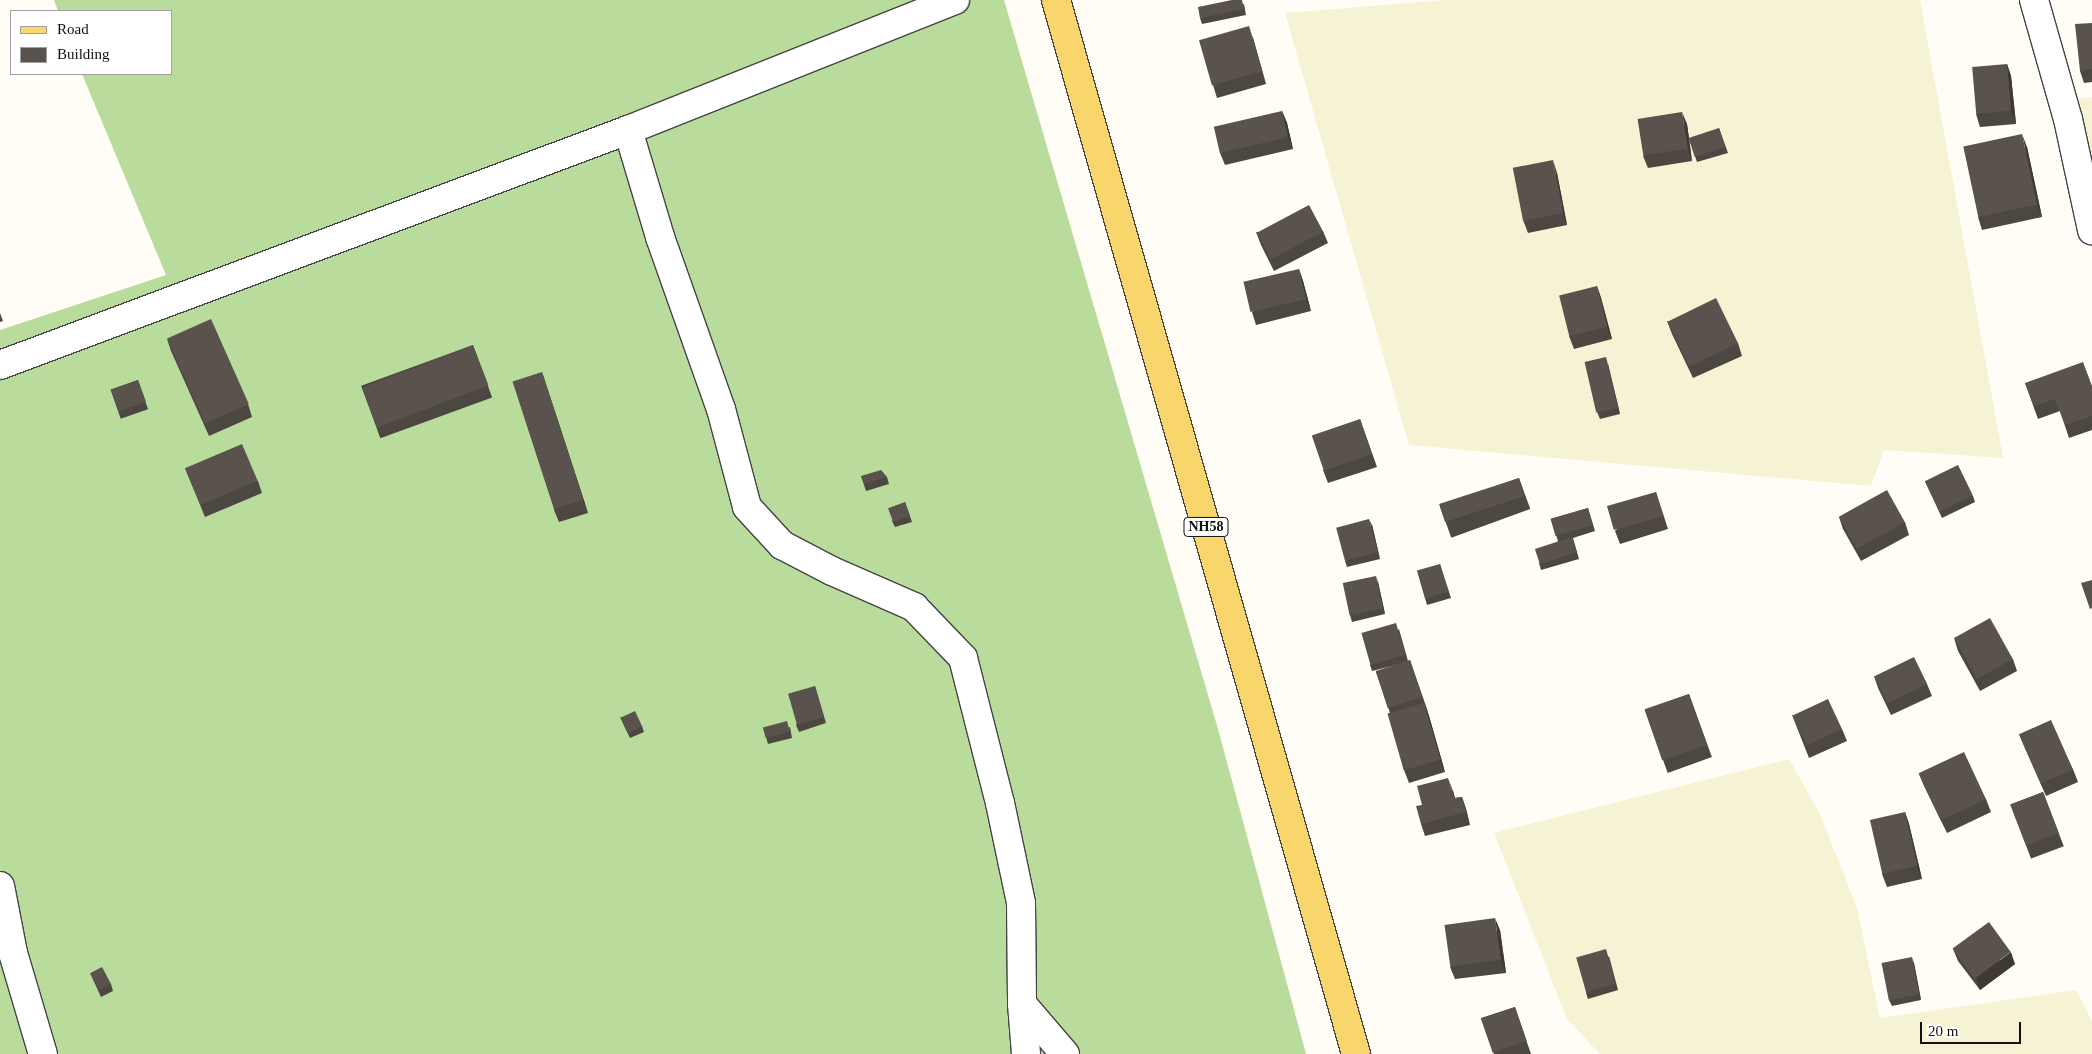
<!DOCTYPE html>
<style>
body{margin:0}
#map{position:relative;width:2092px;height:1054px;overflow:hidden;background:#fffdf5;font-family:Georgia,serif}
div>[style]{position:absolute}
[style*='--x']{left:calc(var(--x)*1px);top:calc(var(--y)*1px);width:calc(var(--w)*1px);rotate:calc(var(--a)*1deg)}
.farmland>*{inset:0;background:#f6f3d4}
.forest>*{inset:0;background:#b9dc9c}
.roads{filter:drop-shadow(1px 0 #444) drop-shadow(-1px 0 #444) drop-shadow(0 1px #444) drop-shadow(0 -1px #444)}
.minor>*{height:28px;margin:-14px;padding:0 14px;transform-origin:14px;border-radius:14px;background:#fff}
.primary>*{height:28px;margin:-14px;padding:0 14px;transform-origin:14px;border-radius:14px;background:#f9d66b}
.wall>*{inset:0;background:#4d4742;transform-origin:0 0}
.shaded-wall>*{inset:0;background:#3f3936}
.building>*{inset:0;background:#5a524d;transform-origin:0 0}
span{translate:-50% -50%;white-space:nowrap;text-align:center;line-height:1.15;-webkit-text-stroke:5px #fff;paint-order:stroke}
.shield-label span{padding:1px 4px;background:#fff;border:1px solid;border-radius:4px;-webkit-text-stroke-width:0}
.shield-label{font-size:14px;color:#111;font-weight:700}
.legend{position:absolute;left:10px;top:10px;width:162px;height:65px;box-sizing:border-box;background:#fff;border:1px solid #a0a0a0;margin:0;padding:6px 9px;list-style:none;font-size:15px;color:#111}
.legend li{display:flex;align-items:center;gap:10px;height:25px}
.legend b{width:25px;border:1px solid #a0a0a0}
.scale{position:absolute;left:1920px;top:1022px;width:101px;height:22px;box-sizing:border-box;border:2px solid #111;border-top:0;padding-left:6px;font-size:15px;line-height:18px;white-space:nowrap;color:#111;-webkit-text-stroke:4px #fff;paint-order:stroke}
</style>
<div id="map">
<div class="farmland">
<i style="clip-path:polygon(1444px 0,1920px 0,2003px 458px,1884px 450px,1871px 486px,1409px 445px,1285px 13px)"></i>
<i style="clip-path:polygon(2092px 97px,2092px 175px,2078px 99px)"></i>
<i style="clip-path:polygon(1789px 759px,1820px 814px,1857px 908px,1880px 1018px,2076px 990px,2092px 1021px,2092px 1054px,1600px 1054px,1567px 1019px,1494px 833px)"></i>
</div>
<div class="forest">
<i style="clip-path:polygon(54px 0,1004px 0,1218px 729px,1306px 1054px,0 1054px,0 330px,166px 275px,82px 74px,171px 74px,171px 11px,58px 11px)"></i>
</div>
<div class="roads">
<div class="minor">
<i style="--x:2034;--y:0;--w:124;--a:74.1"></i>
<i style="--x:2068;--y:119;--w:114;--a:77.8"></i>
<i style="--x:628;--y:130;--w:112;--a:73.3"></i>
<i style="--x:660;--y:237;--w:182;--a:70.5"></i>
<i style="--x:721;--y:409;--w:101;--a:75.1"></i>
<i style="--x:747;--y:507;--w:52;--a:47.4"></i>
<i style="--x:782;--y:545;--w:56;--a:27.5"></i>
<i style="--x:832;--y:571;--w:90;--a:23.7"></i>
<i style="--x:914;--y:607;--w:71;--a:46.1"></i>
<i style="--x:963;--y:658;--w:150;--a:75.7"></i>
<i style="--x:1000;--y:803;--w:102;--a:78.1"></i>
<i style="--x:1021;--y:903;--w:101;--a:89.4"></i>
<i style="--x:1022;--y:1004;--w:66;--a:49.3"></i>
<i style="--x:0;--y:365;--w:671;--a:-20.52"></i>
<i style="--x:628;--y:130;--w:352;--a:-21.7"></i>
<i style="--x:0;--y:886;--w:68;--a:79"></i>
<i style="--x:13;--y:953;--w:105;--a:73.5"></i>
<i style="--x:1022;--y:1004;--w:50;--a:85.4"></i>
</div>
<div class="primary">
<i style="--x:1056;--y:0;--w:1096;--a:74.11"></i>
</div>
</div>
<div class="wall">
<i style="clip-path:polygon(1244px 4px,1246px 15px,1202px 24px,1200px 18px)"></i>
<i style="clip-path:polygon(2092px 23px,2092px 82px,2084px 83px,2080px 71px)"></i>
<i style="clip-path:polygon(1253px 38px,1266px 84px,1217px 98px,1213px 85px)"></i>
<i style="clip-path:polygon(2007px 64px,2011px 76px,2016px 124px,1980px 127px,1976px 114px)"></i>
<i style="clip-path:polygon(1282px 111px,1287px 123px,1293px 149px,1225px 165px,1220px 153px)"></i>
<i style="clip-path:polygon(1687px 124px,1692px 161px,1648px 168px,1643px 156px)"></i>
<i style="clip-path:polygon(1719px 128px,1728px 153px,1697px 162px,1695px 156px)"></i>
<i style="clip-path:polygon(2027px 147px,2042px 217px,1982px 230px,1978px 217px)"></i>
<i style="clip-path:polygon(1557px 173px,1567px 225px,1528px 233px,1523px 220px)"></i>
<i style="clip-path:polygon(1323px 231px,1328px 243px,1274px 271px,1261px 245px,1256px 232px)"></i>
<i style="clip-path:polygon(1299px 269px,1303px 281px,1311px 311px,1256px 325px,1252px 312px)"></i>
<i style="clip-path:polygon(1597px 286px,1601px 298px,1612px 339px,1574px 349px,1569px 336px)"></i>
<i style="clip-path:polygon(0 313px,3px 321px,0 322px)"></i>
<i style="clip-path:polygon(1667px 321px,1738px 343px,1742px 356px,1693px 378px,1672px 334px)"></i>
<i style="clip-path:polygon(167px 339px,248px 404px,252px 417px,209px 436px,171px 351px)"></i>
<i style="left:473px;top:345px;width:56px;height:119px;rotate:70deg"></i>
<i style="clip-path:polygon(1608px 364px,1620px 414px,1600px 419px,1597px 412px)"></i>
<i style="clip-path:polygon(542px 372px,588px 513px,559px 522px,554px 510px)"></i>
<i style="left:138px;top:380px;width:31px;height:29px;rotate:71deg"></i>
<i style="clip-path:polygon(2025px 383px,2092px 386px,2092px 430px,2069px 438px,2060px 411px,2038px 419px)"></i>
<i style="clip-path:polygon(1360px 419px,1377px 467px,1328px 483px,1323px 470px)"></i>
<i style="clip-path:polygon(185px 468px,258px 481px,262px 493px,205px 517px)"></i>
<i style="clip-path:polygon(861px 476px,887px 477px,889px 484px,866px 491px)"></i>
<i style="left:1519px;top:478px;width:33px;height:84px;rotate:70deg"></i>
<i style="clip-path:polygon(1925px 481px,1973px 496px,1975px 502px,1942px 518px)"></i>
<i style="clip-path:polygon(1656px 492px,1668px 529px,1620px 544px,1615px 531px)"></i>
<i style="clip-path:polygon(905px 502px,912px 522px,895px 527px,892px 521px)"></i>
<i style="clip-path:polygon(1588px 508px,1595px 531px,1573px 538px,1579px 559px,1541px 570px,1539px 563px,1558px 541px,1551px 519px)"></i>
<i style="clip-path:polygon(1839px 517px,1905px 522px,1909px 535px,1861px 561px,1843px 529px)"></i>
<i style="clip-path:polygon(1372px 525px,1380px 559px,1347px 567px,1345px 561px)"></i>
<i style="clip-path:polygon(1440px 564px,1451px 598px,1427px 605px,1425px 598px)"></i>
<i style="clip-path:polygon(1378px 582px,1385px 614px,1352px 622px,1350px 615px)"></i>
<i style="clip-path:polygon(1399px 629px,1408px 661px,1410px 660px,1427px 709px,1445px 772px,1409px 783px,1404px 770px,1390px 713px,1376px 672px,1404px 663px,1372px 671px,1370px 665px)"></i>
<i style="clip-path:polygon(1954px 638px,2013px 659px,2017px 671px,1980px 691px,1958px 651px)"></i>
<i style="clip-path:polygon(1874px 676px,1927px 684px,1932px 696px,1891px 715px,1878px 688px)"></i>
<i style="clip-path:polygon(815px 686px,826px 723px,799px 732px,796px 725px)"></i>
<i style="left:1689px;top:694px;width:67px;height:47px;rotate:70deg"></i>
<i style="clip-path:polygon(1792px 715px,1842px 729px,1847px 741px,1809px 758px)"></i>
<i style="clip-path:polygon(620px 717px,642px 726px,644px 732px,630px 738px)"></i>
<i style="clip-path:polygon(790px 727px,792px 738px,768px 744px,766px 737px)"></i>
<i style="clip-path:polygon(2019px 734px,2073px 769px,2078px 782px,2046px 796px,2024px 746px)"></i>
<i style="clip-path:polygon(1919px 774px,1986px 799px,1991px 812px,1947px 833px,1924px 786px)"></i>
<i style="clip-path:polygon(1453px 791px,1455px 798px,1462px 797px,1466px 809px,1470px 825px,1425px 836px,1421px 824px,1422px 805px)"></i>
<i style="left:2043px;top:792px;width:58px;height:35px;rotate:69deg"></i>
<i style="clip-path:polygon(1905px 812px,1909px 824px,1922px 879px,1887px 887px,1882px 874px)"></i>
<i style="clip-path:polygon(1500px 930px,1506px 973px,1455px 979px,1450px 967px)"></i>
<i style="clip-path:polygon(1953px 949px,2015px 964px,1980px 990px,1958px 961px)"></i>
<i style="clip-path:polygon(1609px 956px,1618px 990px,1588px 999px,1586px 993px)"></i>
<i style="clip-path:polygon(1914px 963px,1921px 1000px,1892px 1006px,1889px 1000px)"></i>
<i style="clip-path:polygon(90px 973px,111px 984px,113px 991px,101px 997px)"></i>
<i style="clip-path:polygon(1515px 1007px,1531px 1054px,1494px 1054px,1481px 1018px)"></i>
</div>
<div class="shaded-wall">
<i style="clip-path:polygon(1249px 26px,1253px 38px,1266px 84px,1262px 71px)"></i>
<i style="clip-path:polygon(2007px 64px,2011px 76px,2016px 124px,2011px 111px)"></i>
<i style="clip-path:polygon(1282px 111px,1287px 123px,1293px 149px,1288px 137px)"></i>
<i style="clip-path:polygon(1682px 112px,1687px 124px,1692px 161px,1688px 149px)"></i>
<i style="clip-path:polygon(2022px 134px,2027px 147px,2042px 217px,2037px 204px)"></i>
<i style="clip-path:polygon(1553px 160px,1557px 173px,1567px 225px,1563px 213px)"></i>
<i style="clip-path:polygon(1299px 269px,1303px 281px,1311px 311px,1306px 299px)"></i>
<i style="clip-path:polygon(1597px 286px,1601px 298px,1612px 339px,1607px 327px)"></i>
<i style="clip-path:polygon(1606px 357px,1608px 364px,1620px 414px,1618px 408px)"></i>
<i style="clip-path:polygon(542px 372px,546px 384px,588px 513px,583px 500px)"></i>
<i style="clip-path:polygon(1369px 519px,1372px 525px,1380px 559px,1378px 552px)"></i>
<i style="clip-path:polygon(1376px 576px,1378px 582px,1385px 614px,1383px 608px)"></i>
<i style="clip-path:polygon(1424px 703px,1429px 716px,1445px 772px,1440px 760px)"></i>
<i style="clip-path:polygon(1448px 778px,1453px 791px,1458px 811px,1454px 798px)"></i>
<i style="clip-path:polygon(1462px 797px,1466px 809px,1470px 825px,1466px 812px)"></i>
<i style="clip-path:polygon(1905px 812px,1909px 824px,1922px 879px,1917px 866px)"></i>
<i style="clip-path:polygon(1495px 918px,1500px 930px,1506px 973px,1501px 960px)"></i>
<i style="clip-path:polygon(2011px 952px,2015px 964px,1980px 990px,1976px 978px)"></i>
<i style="clip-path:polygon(1912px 957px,1914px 963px,1921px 1000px,1919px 994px)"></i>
</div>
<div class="building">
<i style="clip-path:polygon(1232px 0,1242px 0,1244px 9px,1200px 18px,1198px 7px)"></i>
<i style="clip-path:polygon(2092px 23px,2092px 69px,2080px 71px,2075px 24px)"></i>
<i style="left:1249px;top:26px;width:47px;height:52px;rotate:74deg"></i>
<i style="left:2007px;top:64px;width:47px;height:35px;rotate:85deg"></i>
<i style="left:1282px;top:111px;width:27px;height:70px;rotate:77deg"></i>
<i style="left:1682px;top:112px;width:37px;height:45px;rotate:81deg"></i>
<i style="left:1719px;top:128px;width:20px;height:32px;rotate:72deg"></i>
<i style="left:2022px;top:134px;width:72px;height:60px;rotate:78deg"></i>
<i style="left:1553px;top:160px;width:54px;height:41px;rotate:79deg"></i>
<i style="left:1309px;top:205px;width:30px;height:59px;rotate:62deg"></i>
<i style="left:1299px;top:269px;width:31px;height:57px;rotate:77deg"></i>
<i style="left:1597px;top:286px;width:42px;height:39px;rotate:76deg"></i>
<i style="left:1716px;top:298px;width:50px;height:54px;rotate:64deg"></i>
<i style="left:211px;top:319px;width:93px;height:48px;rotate:66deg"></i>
<i style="left:473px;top:345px;width:43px;height:119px;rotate:69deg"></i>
<i style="left:1606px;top:357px;width:52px;height:22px;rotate:77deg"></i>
<i style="clip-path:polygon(2083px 362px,2092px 386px,2092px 416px,2065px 425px,2055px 399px,2034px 406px,2025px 383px)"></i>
<i style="left:542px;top:372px;width:134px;height:31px;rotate:72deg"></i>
<i style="left:138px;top:380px;width:23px;height:29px;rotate:70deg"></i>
<i style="left:1360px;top:419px;width:37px;height:51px;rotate:71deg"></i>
<i style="left:242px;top:444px;width:40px;height:62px;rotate:67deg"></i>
<i style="left:1958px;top:465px;width:34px;height:37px;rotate:64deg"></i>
<i style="clip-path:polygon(881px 470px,887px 477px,864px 484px,861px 476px)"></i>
<i style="left:1519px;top:478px;width:19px;height:84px;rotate:72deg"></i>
<i style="left:1887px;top:490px;width:37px;height:55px;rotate:61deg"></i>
<i style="left:1656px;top:492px;width:25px;height:51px;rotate:74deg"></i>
<i style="left:905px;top:502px;width:15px;height:18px;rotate:70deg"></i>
<i style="left:1588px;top:508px;width:18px;height:39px;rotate:74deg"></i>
<i style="left:1369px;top:519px;width:34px;height:34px;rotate:75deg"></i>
<i style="left:1572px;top:537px;width:16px;height:39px;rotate:72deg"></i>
<i style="left:1440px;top:564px;width:29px;height:24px;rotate:74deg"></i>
<i style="left:1376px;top:576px;width:33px;height:34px;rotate:78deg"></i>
<i style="clip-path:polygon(2092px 580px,2092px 608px,2090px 609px,2081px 583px)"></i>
<i style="left:1990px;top:618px;width:47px;height:41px;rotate:61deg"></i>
<i style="left:1396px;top:623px;width:33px;height:36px;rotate:74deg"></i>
<i style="left:1914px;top:657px;width:30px;height:44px;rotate:64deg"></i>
<i style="left:1410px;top:660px;width:39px;height:36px;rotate:72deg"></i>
<i style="left:815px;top:686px;width:32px;height:28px;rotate:74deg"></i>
<i style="left:1689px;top:694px;width:54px;height:47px;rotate:71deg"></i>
<i style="left:1828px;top:699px;width:33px;height:39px;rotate:65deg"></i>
<i style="left:1424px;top:703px;width:59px;height:38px;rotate:74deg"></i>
<i style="left:635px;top:711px;width:17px;height:16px;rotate:65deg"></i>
<i style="left:2051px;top:720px;width:54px;height:35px;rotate:66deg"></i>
<i style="left:787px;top:721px;width:11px;height:25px;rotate:75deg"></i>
<i style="left:1964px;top:752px;width:52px;height:50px;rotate:65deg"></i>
<i style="clip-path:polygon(1448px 778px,1454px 798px,1462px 797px,1466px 812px,1421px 824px,1416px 806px,1422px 805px,1417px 786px)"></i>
<i style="left:2043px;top:792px;width:44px;height:35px;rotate:69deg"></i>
<i style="left:1905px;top:812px;width:55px;height:36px;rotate:77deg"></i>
<i style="left:1495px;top:918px;width:42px;height:51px;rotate:82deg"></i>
<i style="left:1989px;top:922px;width:37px;height:45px;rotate:54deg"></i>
<i style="left:1606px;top:949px;width:36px;height:31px;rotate:74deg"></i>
<i style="left:1912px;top:957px;width:38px;height:31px;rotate:79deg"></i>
<i style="left:102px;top:967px;width:19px;height:13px;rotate:62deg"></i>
<i style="left:1515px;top:1007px;width:36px;height:36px;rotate:71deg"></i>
</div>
<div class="shield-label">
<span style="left:1206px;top:527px">NH58</span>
</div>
<ul class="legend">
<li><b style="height:6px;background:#f9d66b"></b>Road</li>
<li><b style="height:14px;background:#5a524d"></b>Building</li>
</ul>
<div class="scale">20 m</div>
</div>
